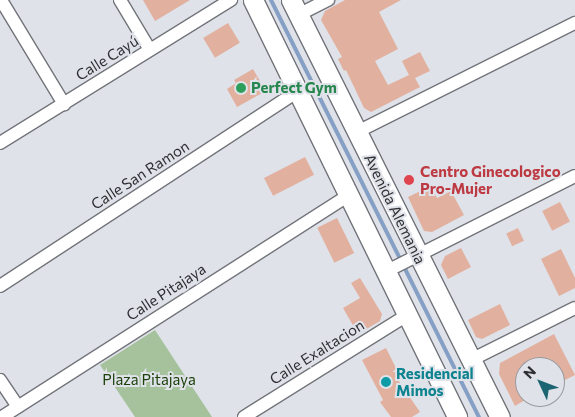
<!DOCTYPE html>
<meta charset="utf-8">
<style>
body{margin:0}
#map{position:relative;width:575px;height:417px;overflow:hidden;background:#dfe2e9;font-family:Commissioner,sans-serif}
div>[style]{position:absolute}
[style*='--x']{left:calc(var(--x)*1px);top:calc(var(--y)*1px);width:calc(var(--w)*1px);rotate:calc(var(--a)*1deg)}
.green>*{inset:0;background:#a5c29c}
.stream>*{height:4px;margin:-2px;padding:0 2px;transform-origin:2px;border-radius:2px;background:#859fc5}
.building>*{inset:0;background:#e2b09f;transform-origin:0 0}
.roads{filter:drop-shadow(1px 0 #72747a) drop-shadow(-1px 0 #72747a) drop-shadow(0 1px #72747a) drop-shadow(0 -1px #72747a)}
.minor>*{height:12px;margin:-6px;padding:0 6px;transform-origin:6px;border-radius:6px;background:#fff}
.secondary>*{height:19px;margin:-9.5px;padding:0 9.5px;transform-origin:9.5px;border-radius:9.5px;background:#fff}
.dots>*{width:14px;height:14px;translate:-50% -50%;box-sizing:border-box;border:2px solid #dfe2e9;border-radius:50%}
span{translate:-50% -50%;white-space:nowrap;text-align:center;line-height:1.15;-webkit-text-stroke:4px #dfe2e9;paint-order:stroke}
.street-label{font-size:15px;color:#2e2f32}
.leisure-label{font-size:15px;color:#27864d;font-weight:700}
.left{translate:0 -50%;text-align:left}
.health-label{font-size:15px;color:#be3a42;font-weight:700}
.culture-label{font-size:15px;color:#0d838f;font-weight:700}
.park-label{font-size:15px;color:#1a4008}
.north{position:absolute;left:515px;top:357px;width:50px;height:50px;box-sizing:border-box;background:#dfe2e9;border:1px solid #989aa0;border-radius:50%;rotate:313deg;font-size:14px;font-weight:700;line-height:20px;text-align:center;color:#2e2f32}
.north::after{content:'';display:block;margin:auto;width:18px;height:22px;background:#1b6472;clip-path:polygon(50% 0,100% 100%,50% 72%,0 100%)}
</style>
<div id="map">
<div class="green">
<i style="clip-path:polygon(155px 330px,212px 417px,135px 417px,100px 365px)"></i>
</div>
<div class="stream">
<i style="--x:271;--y:0;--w:466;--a:63.5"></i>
</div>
<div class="building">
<i style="clip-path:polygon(143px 0,190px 0,155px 21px)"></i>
<i style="clip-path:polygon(345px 0,401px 0,379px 12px,398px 49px,375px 61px,388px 85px,409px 75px,402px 61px,420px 52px,430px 71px,415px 78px,420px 87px,371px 112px,364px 108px,346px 70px,344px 71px,338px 59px,342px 57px,321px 20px,325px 11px)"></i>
<i style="left:228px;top:23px;width:23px;height:29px;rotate:59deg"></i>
<i style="clip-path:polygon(253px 69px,266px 91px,237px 107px,227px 89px,236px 83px,234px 80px)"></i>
<i style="left:305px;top:157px;width:20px;height:46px;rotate:63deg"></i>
<i style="clip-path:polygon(431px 186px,437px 198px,451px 191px,464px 215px,432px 232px,424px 231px,408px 197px)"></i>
<i style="left:560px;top:202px;width:22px;height:20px;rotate:63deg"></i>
<i style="left:337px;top:218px;width:39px;height:22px;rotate:64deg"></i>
<i style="left:518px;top:228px;width:14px;height:13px;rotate:65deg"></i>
<i style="clip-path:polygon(461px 248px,471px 267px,448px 279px,441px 265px,445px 256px)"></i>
<i style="clip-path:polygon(561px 249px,575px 278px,575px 288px,559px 296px,541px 259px)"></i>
<i style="clip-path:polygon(360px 278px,382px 314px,380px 321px,358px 334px,343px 308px,360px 298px,351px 283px)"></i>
<i style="clip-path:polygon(500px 304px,510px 325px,482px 339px,476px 337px,468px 320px)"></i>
<i style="clip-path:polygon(554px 334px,575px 375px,555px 385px,555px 367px,525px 367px,525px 400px,515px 406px,499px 374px,500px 363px)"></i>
<i style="clip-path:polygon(386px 348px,400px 376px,398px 380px,420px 412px,412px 417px,391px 417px,380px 402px,383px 400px,362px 360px)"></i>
</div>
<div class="roads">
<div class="minor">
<i style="--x:1;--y:0;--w:122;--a:58.8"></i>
<i style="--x:120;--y:0;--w:58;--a:59"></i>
<i style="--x:298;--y:15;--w:34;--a:-27"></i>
<i style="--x:357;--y:132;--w:244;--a:-26.6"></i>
<i style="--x:0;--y:143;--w:272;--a:-31.8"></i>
<i style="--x:385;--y:272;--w:213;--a:-26.8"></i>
<i style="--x:0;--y:286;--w:355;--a:-33.2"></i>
<i style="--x:471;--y:360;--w:116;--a:-26.6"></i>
<i style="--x:0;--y:380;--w:32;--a:56"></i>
<i style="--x:2;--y:417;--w:411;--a:-32.6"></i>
<i style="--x:244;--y:417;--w:192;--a:-32"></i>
</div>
<div class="secondary">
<i style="--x:253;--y:0;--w:464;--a:63.9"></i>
<i style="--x:291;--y:0;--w:466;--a:63.4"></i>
</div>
</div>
<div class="dots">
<i style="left:241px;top:88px;background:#2e9e5b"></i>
<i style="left:409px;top:180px;background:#e0444e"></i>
<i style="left:386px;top:382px;background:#0f9aa8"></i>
</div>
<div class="street-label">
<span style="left:107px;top:58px;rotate:-32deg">Calle Cayú</span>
<span style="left:140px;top:175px;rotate:-33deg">Calle San Ramon</span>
<span style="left:395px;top:209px;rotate:64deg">Avenida Alemania</span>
<span style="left:166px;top:292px;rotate:-33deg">Calle Pitajaya</span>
<span style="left:317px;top:352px;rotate:-32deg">Calle Exaltacion</span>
</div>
<div class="leisure-label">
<span class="left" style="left:251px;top:88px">Perfect Gym</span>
</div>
<div class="health-label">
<span class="left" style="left:420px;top:180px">Centro Ginecologico<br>Pro-Mujer</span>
</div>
<div class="culture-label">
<span class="left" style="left:396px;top:382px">Residencial<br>Mimos</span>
</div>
<div class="park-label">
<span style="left:149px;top:380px">Plaza Pitajaya</span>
</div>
<div class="north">N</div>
</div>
